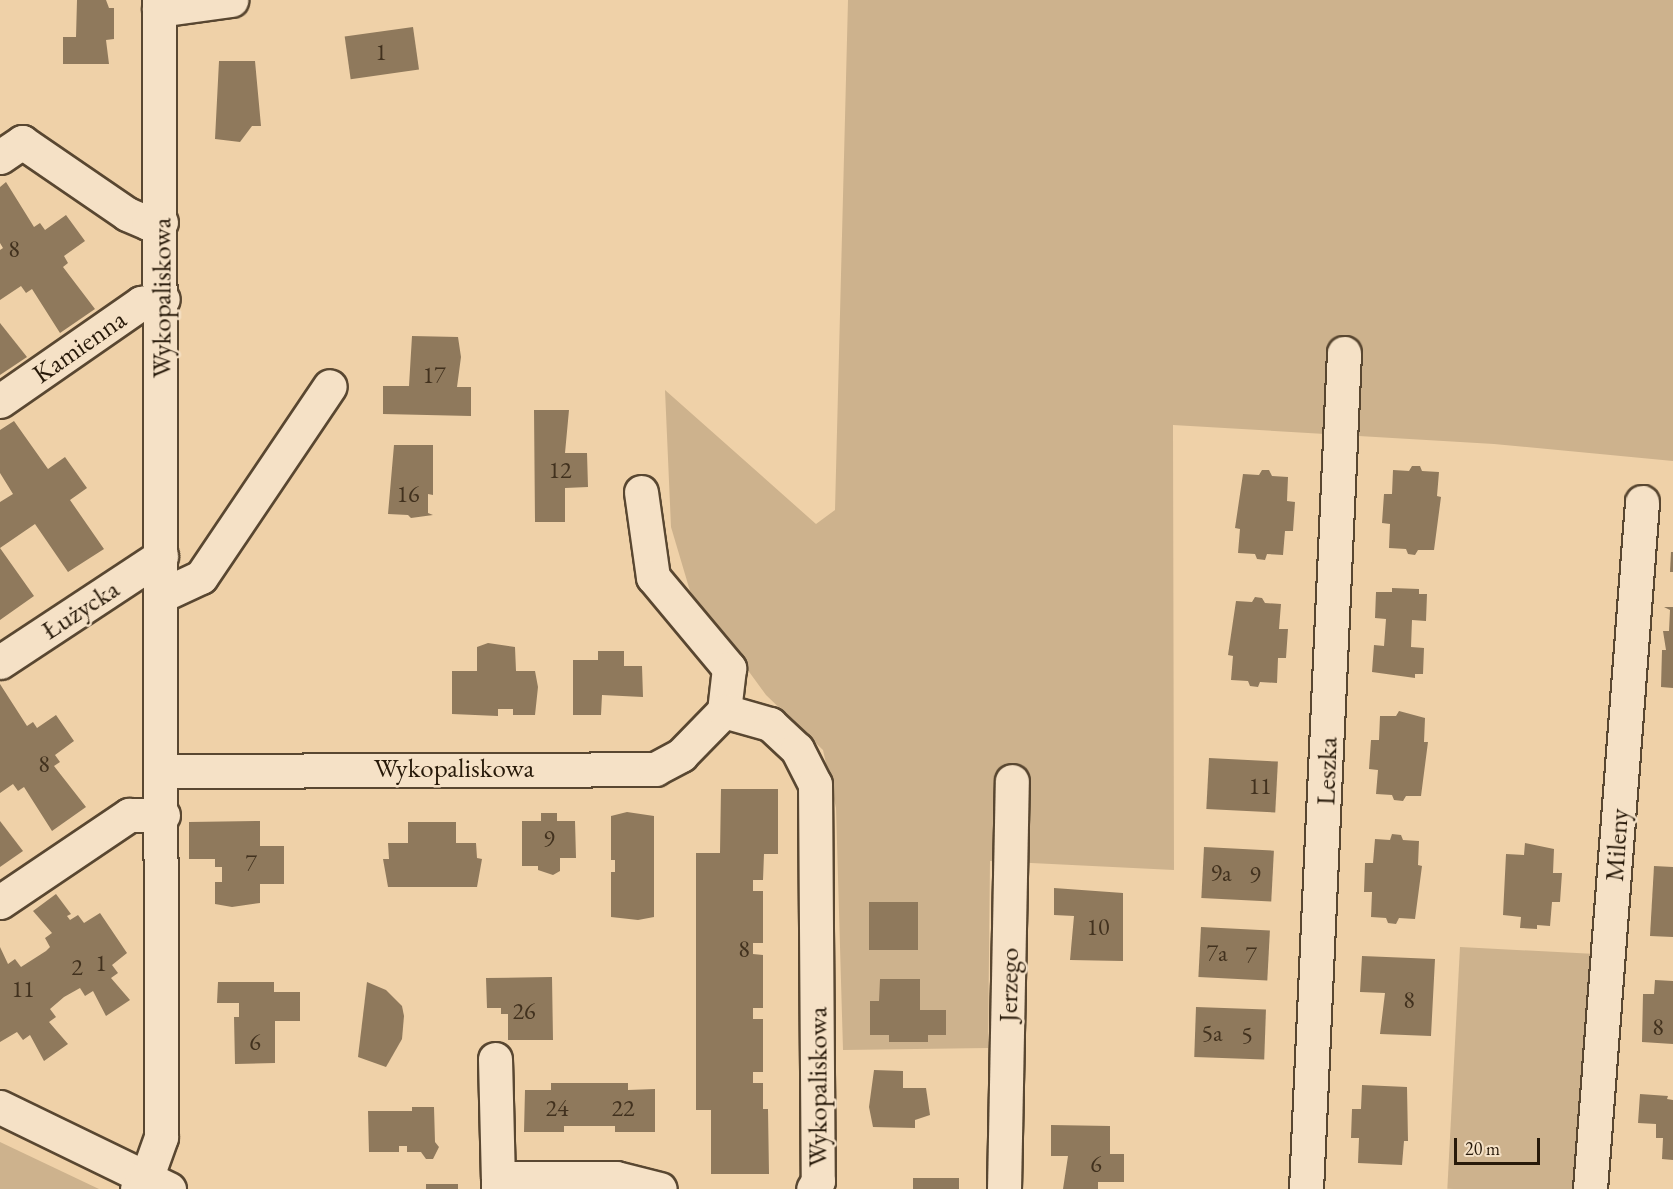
<!DOCTYPE html>
<meta charset="utf-8">
<style>
body{margin:0}
#map{position:relative;width:1673px;height:1189px;overflow:hidden;background:#efd1a8;font-family:"EB Garamond",serif}
div>[style]{position:absolute}
[style*='--x']{left:calc(var(--x)*1px);top:calc(var(--y)*1px);width:calc(var(--w)*1px);rotate:calc(var(--a)*1deg)}
.green>*{inset:0;background:#cdb28d;transform-origin:0 0}
.building>*{inset:0;background:#8f795c;transform-origin:0 0}
.roads{filter:drop-shadow(2px 0 #594731) drop-shadow(-2px 0 #594731) drop-shadow(0 2px #594731) drop-shadow(0 -2px #594731)}
.minor>*{height:33px;margin:-16.5px;padding:0 16.5px;transform-origin:16.5px;border-radius:16.5px;background:#f5e1c6}
span{translate:-50% -50%;white-space:nowrap;text-align:center;line-height:1.15;-webkit-text-stroke:5px #f5e1c6;paint-order:stroke}
.number-label{font-size:24px;color:#41311e}
.number-label span{-webkit-text-stroke-width:0}
.street-label{font-size:27px;color:#271909}
.scale{position:absolute;left:1454px;top:1138px;width:86px;height:27px;box-sizing:border-box;border:3px solid #271909;border-top:0;padding-left:8px;font-size:18px;line-height:21px;white-space:nowrap;color:#271909;-webkit-text-stroke:4px #f5e1c6;paint-order:stroke}
</style>
<div id="map">
<div class="green">
<i style="clip-path:polygon(848px 0,1673px 0,1673px 461px,1494px 444px,1173px 425px,1174px 870px,990px 861px,988px 1048px,843px 1050px,836px 808px,823px 750px,766px 695px,690px 591px,671px 527px,665px 390px,816px 524px,835px 510px)"></i>
<i style="left:1460px;top:947px;width:136px;height:242px;rotate:3deg"></i>
<i style="clip-path:polygon(0 1142px,99px 1189px,0 1189px)"></i>
</div>
<div class="building">
<i style="clip-path:polygon(77px 0,106px 0,109px 8px,114px 8px,114px 39px,106px 40px,109px 64px,63px 64px,63px 37px,76px 37px)"></i>
<i style="left:413px;top:27px;width:43px;height:69px;rotate:82deg"></i>
<i style="clip-path:polygon(219px 61px,255px 61px,261px 126px,252px 126px,240px 142px,215px 139px)"></i>
<i style="clip-path:polygon(6px 182px,34px 227px,40px 223px,45px 230px,66px 215px,85px 241px,64px 256px,68px 263px,63px 267px,95px 309px,60px 333px,32px 289px,26px 293px,21px 286px,0 300px,0 250px,3px 248px,0 243px,0 187px)"></i>
<i style="clip-path:polygon(0 323px,27px 357px,0 375px)"></i>
<i style="clip-path:polygon(412px 336px,458px 337px,461px 357px,457px 387px,471px 387px,471px 416px,383px 414px,383px 386px,409px 386px)"></i>
<i style="clip-path:polygon(534px 410px,569px 410px,565px 453px,587px 453px,588px 487px,565px 488px,565px 522px,535px 522px)"></i>
<i style="clip-path:polygon(14px 421px,48px 469px,65px 457px,87px 488px,70px 500px,104px 549px,68px 572px,35px 524px,0 548px,34px 596px,0 620px,0 502px,13px 494px,0 473px,0 430px)"></i>
<i style="clip-path:polygon(394px 445px,433px 445px,433px 495px,428px 494px,428px 513px,433px 515px,411px 518px,408px 515px,388px 514px)"></i>
<i style="clip-path:polygon(1412px 466px,1420px 466px,1422px 471px,1439px 472px,1437px 496px,1441px 497px,1434px 550px,1418px 550px,1415px 555px,1408px 554px,1406px 549px,1389px 548px,1390px 524px,1382px 523px,1384px 494px,1392px 494px,1393px 470px,1409px 471px)"></i>
<i style="clip-path:polygon(1262px 470px,1269px 470px,1272px 476px,1288px 477px,1287px 501px,1295px 502px,1293px 531px,1285px 531px,1283px 555px,1267px 554px,1265px 560px,1257px 559px,1255px 554px,1238px 553px,1240px 529px,1235px 528px,1243px 474px,1259px 475px)"></i>
<i style="clip-path:polygon(1671px 552px,1673px 552px,1673px 572px,1670px 572px)"></i>
<i style="clip-path:polygon(1392px 588px,1419px 589px,1419px 594px,1427px 594px,1426px 621px,1412px 620px,1411px 647px,1424px 648px,1423px 674px,1415px 674px,1415px 678px,1372px 672px,1374px 645px,1384px 646px,1386px 619px,1375px 618px,1376px 592px,1392px 592px)"></i>
<i style="clip-path:polygon(1255px 597px,1262px 598px,1265px 603px,1281px 604px,1279px 629px,1288px 629px,1286px 658px,1278px 658px,1277px 683px,1260px 682px,1258px 687px,1250px 686px,1248px 681px,1231px 680px,1233px 656px,1228px 655px,1236px 601px,1252px 602px)"></i>
<i style="clip-path:polygon(1664px 607px,1673px 607px,1673px 688px,1661px 687px,1662px 650px,1666px 650px,1663px 631px,1669px 631px,1670px 610px)"></i>
<i style="clip-path:polygon(488px 643px,515px 647px,516px 671px,535px 671px,538px 687px,535px 715px,513px 715px,513px 709px,498px 709px,498px 716px,452px 714px,452px 671px,477px 671px,477px 647px)"></i>
<i style="clip-path:polygon(598px 651px,624px 651px,624px 666px,642px 666px,643px 697px,602px 695px,601px 715px,573px 715px,573px 660px,598px 660px)"></i>
<i style="clip-path:polygon(0 684px,27px 726px,33px 722px,37px 728px,56px 715px,74px 741px,55px 755px,60px 762px,54px 766px,86px 807px,52px 831px,24px 787px,18px 791px,13px 784px,0 793px)"></i>
<i style="clip-path:polygon(1399px 711px,1425px 718px,1424px 742px,1428px 742px,1421px 796px,1406px 796px,1403px 801px,1394px 800px,1392px 795px,1376px 794px,1378px 770px,1369px 769px,1371px 740px,1379px 740px,1380px 716px,1396px 716px)"></i>
<i style="left:1209px;top:758px;width:69px;height:51px;rotate:3deg"></i>
<i style="clip-path:polygon(721px 789px,778px 789px,778px 854px,764px 854px,763px 880px,753px 880px,753px 891px,763px 891px,763px 943px,753px 943px,753px 954px,763px 955px,763px 1008px,753px 1008px,753px 1019px,763px 1019px,763px 1072px,753px 1072px,753px 1083px,763px 1083px,763px 1109px,768px 1109px,769px 1174px,711px 1174px,711px 1110px,696px 1110px,696px 853px,720px 853px)"></i>
<i style="clip-path:polygon(627px 812px,654px 816px,654px 917px,638px 920px,611px 917px,611px 872px,615px 872px,615px 860px,611px 860px,611px 816px)"></i>
<i style="clip-path:polygon(541px 813px,557px 813px,557px 821px,575px 821px,576px 858px,560px 858px,560px 871px,553px 875px,538px 870px,538px 866px,522px 866px,522px 821px,541px 821px)"></i>
<i style="clip-path:polygon(0 821px,23px 851px,0 867px)"></i>
<i style="clip-path:polygon(260px 821px,260px 846px,284px 846px,284px 884px,260px 884px,260px 903px,232px 907px,215px 904px,215px 882px,222px 882px,222px 867px,215px 867px,215px 859px,189px 859px,189px 822px)"></i>
<i style="clip-path:polygon(408px 822px,456px 822px,456px 843px,476px 843px,477px 858px,482px 859px,477px 887px,388px 887px,383px 859px,389px 859px,388px 843px,408px 843px)"></i>
<i style="clip-path:polygon(1392px 834px,1401px 835px,1403px 840px,1419px 841px,1418px 865px,1422px 866px,1415px 919px,1399px 918px,1396px 924px,1388px 923px,1386px 918px,1371px 917px,1372px 892px,1364px 892px,1365px 863px,1373px 863px,1375px 839px,1390px 840px)"></i>
<i style="clip-path:polygon(1525px 843px,1554px 849px,1553px 873px,1562px 873px,1560px 902px,1552px 902px,1550px 926px,1537px 925px,1537px 929px,1520px 928px,1521px 917px,1503px 915px,1506px 854px,1524px 855px)"></i>
<i style="left:1204px;top:847px;width:70px;height:51px;rotate:3deg"></i>
<i style="clip-path:polygon(1654px 866px,1673px 867px,1673px 937px,1650px 936px)"></i>
<i style="clip-path:polygon(1054px 888px,1123px 893px,1123px 961px,1070px 960px,1074px 916px,1054px 915px)"></i>
<i style="clip-path:polygon(56px 894px,71px 914px,67px 916px,70px 920px,78px 915px,84px 923px,100px 913px,127px 953px,112px 965px,118px 973px,111px 978px,130px 1000px,106px 1016px,93px 991px,85px 996px,80px 988px,64px 997px,50px 1009px,56px 1017px,49px 1022px,68px 1044px,44px 1061px,30px 1035px,23px 1040px,17px 1032px,0 1042px,0 947px,8px 964px,15px 959px,21px 967px,46px 951px,50px 947px,45px 938px,52px 933px,33px 911px)"></i>
<i style="left:869px;top:902px;width:49px;height:48px"></i>
<i style="left:1201px;top:927px;width:69px;height:50px;rotate:3deg"></i>
<i style="clip-path:polygon(1362px 956px,1435px 959px,1431px 1036px,1380px 1034px,1385px 993px,1360px 992px)"></i>
<i style="clip-path:polygon(552px 977px,553px 1040px,508px 1040px,508px 1014px,501px 1014px,501px 1008px,487px 1008px,486px 978px)"></i>
<i style="clip-path:polygon(880px 979px,920px 979px,920px 1010px,946px 1010px,946px 1035px,928px 1035px,928px 1042px,889px 1042px,889px 1035px,870px 1035px,870px 1001px,879px 1001px)"></i>
<i style="clip-path:polygon(1655px 980px,1673px 981px,1673px 1044px,1642px 1042px,1643px 994px,1654px 994px)"></i>
<i style="clip-path:polygon(218px 982px,274px 982px,274px 992px,300px 992px,300px 1021px,275px 1021px,275px 1063px,235px 1064px,234px 1017px,239px 1017px,239px 1003px,217px 1003px)"></i>
<i style="clip-path:polygon(367px 982px,386px 990px,402px 1006px,404px 1016px,402px 1039px,386px 1067px,358px 1057px)"></i>
<i style="left:1196px;top:1007px;width:70px;height:50px;rotate:2deg"></i>
<i style="clip-path:polygon(874px 1070px,903px 1071px,903px 1088px,926px 1088px,930px 1115px,915px 1120px,915px 1128px,873px 1127px,869px 1107px)"></i>
<i style="clip-path:polygon(551px 1083px,628px 1083px,628px 1090px,655px 1089px,655px 1132px,615px 1132px,615px 1126px,564px 1126px,564px 1132px,524px 1132px,525px 1090px,551px 1090px)"></i>
<i style="clip-path:polygon(1362px 1085px,1407px 1087px,1408px 1141px,1404px 1141px,1402px 1165px,1358px 1163px,1359px 1138px,1351px 1138px,1352px 1109px,1361px 1109px)"></i>
<i style="clip-path:polygon(1640px 1094px,1668px 1096px,1667px 1099px,1673px 1100px,1673px 1160px,1662px 1159px,1663px 1138px,1656px 1138px,1656px 1124px,1638px 1123px)"></i>
<i style="clip-path:polygon(412px 1107px,434px 1107px,435px 1142px,439px 1147px,433px 1159px,426px 1159px,421px 1152px,407px 1152px,407px 1146px,399px 1146px,399px 1152px,369px 1152px,368px 1111px,412px 1111px)"></i>
<i style="clip-path:polygon(1051px 1125px,1110px 1126px,1110px 1154px,1124px 1154px,1124px 1182px,1098px 1182px,1098px 1189px,1063px 1189px,1068px 1156px,1051px 1156px)"></i>
<i style="left:959px;top:1178px;width:11px;height:46px;rotate:90deg"></i>
<i style="left:426px;top:1184px;width:32px;height:5px"></i>
</div>
<div class="roads">
<div class="minor">
<i style="--x:159;--y:10;--w:73;--a:-7.9"></i>
<i style="--x:0;--y:157;--w:27;--a:-34"></i>
<i style="--x:22;--y:142;--w:127;--a:34.4"></i>
<i style="--x:127;--y:214;--w:23;--a:23"></i>
<i style="--x:148;--y:223;--w:13;--a:-4"></i>
<i style="--x:0;--y:401;--w:172;--a:-34.8"></i>
<i style="--x:141;--y:303;--w:22;--a:-10"></i>
<i style="--x:641;--y:492;--w:86;--a:82"></i>
<i style="--x:653;--y:577;--w:119;--a:50.1"></i>
<i style="--x:729;--y:668;--w:43;--a:96.6"></i>
<i style="--x:160;--y:596;--w:45;--a:-24.9"></i>
<i style="--x:201;--y:577;--w:230;--a:-56"></i>
<i style="--x:0;--y:662;--w:193;--a:-33.4"></i>
<i style="--x:163;--y:771;--w:492;--a:-0.2"></i>
<i style="--x:655;--y:769;--w:30;--a:-28"></i>
<i style="--x:681;--y:755;--w:62;--a:-45.7"></i>
<i style="--x:724;--y:711;--w:48;--a:15.8"></i>
<i style="--x:770;--y:724;--w:37;--a:43"></i>
<i style="--x:797;--y:749;--w:39;--a:63"></i>
<i style="--x:815;--y:784;--w:397;--a:89.6"></i>
<i style="--x:818;--y:1181;--w:9;--a:122"></i>
<i style="--x:0;--y:902;--w:156;--a:-34"></i>
<i style="--x:129;--y:815;--w:34;--a:0"></i>
<i style="--x:495;--y:1059;--w:119;--a:88.6"></i>
<i style="--x:0;--y:1107;--w:188;--a:25.9"></i>
<i style="--x:137;--y:1189;--w:13;--a:-48"></i>
<i style="--x:146;--y:1179;--w:45;--a:-70.3"></i>
<i style="--x:161;--y:1137;--w:1137;--a:-90.1"></i>
<i style="--x:498;--y:1189;--w:11;--a:-90"></i>
<i style="--x:498;--y:1178;--w:118;--a:0"></i>
<i style="--x:616;--y:1178;--w:45;--a:14"></i>
<i style="--x:1004;--y:1189;--w:408;--a:-88.9"></i>
<i style="--x:1306;--y:1189;--w:837;--a:-87.4"></i>
<i style="--x:1590;--y:1189;--w:689;--a:-85.67"></i>
</div>
</div>
<div class="number-label">
<span style="left:381px;top:52px">1</span>
<span style="left:14px;top:249px">8</span>
<span style="left:434px;top:375px">17</span>
<span style="left:560px;top:470px">12</span>
<span style="left:408px;top:494px">16</span>
<span style="left:44px;top:764px">8</span>
<span style="left:1260px;top:786px">11</span>
<span style="left:549px;top:839px">9</span>
<span style="left:251px;top:863px">7</span>
<span style="left:1221px;top:873px">9a</span>
<span style="left:1255px;top:875px">9</span>
<span style="left:1098px;top:927px">10</span>
<span style="left:744px;top:949px">8</span>
<span style="left:1217px;top:953px">7a</span>
<span style="left:1251px;top:955px">7</span>
<span style="left:101px;top:963px">1</span>
<span style="left:77px;top:967px">2</span>
<span style="left:23px;top:989px">11</span>
<span style="left:1409px;top:1000px">8</span>
<span style="left:524px;top:1011px">26</span>
<span style="left:1658px;top:1027px">8</span>
<span style="left:1212px;top:1033px">5a</span>
<span style="left:1247px;top:1035px">5</span>
<span style="left:255px;top:1042px">6</span>
<span style="left:557px;top:1108px">24</span>
<span style="left:623px;top:1108px">22</span>
<span style="left:1096px;top:1164px">6</span>
</div>
<div class="street-label">
<span style="left:161px;top:298px;rotate:-90deg">Wykopaliskowa</span>
<span style="left:79px;top:346px;rotate:-35deg">Kamienna</span>
<span style="left:80px;top:609px;rotate:-33deg">Łużycka</span>
<span style="left:454px;top:768px">Wykopaliskowa</span>
<span style="left:1326px;top:771px;rotate:-88deg">Leszka</span>
<span style="left:1616px;top:845px;rotate:-86deg">Mileny</span>
<span style="left:1008px;top:985px;rotate:-89deg">Jerzego</span>
<span style="left:817px;top:1087px;rotate:-90deg">Wykopaliskowa</span>
</div>
<div class="scale">20 m</div>
</div>
